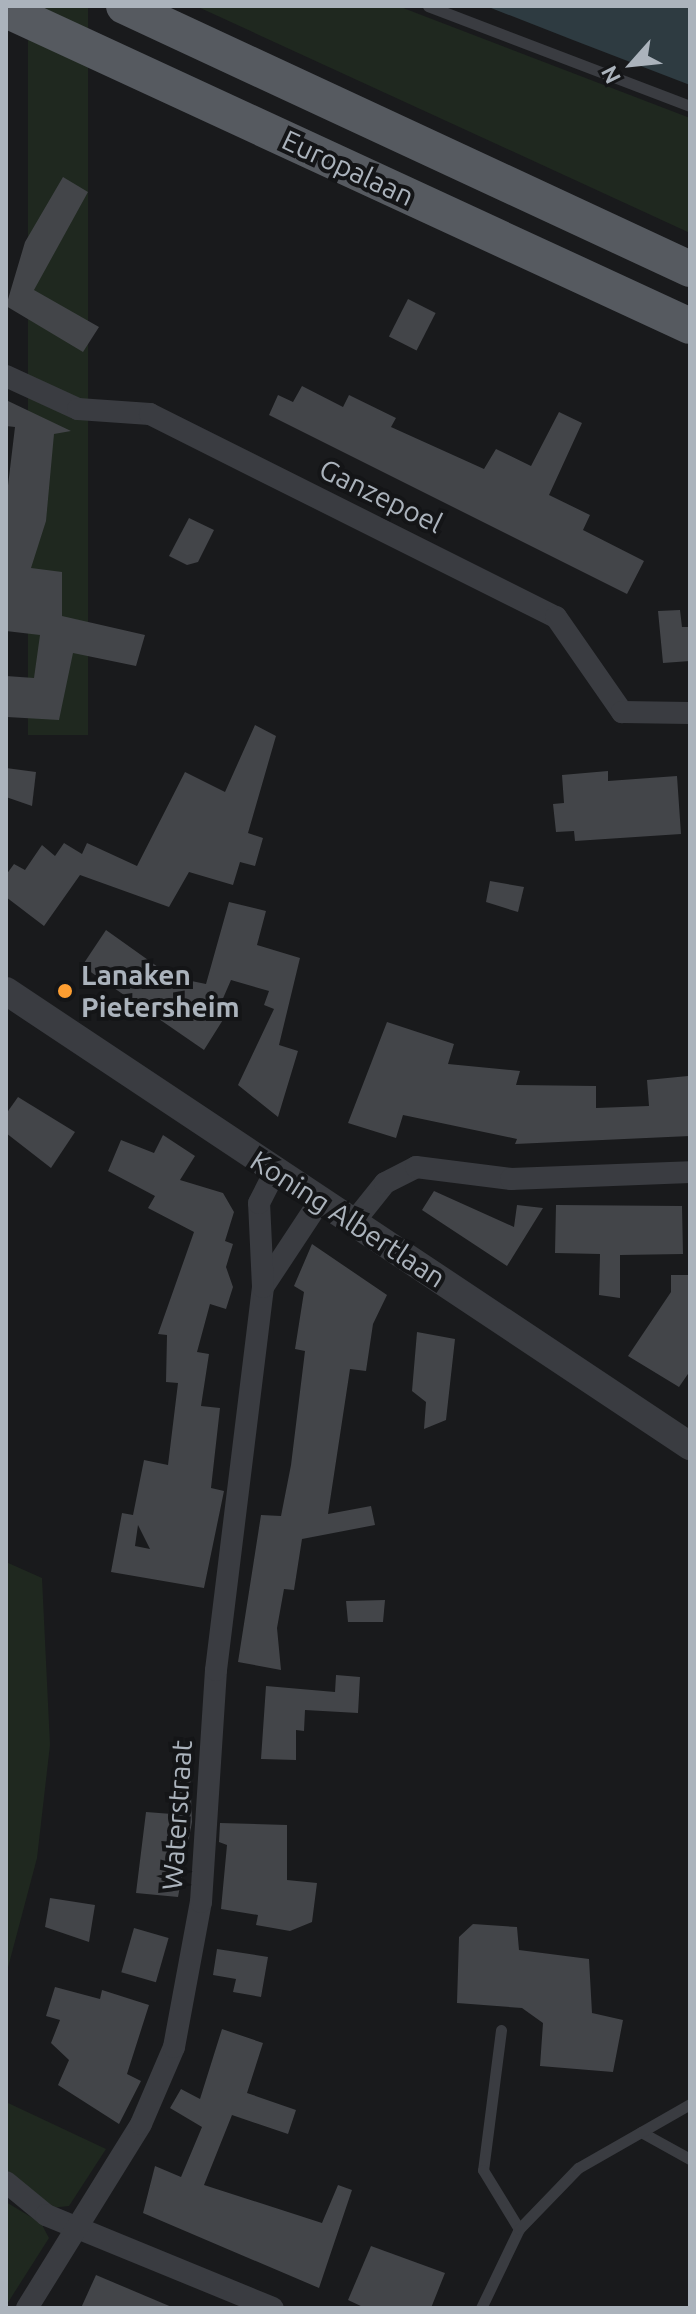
<!DOCTYPE html>
<style>
body{margin:0}
#map{position:relative;width:696px;height:2314px;overflow:hidden;background:#191a1c;font-family:Ubuntu,sans-serif}
div>[style]{position:absolute}
[style*='--x']{left:calc(var(--x)*1px);top:calc(var(--y)*1px);width:calc(var(--w)*1px);rotate:calc(var(--a)*1deg)}
.green>*{inset:0;background:#1f281f;transform-origin:0 0}
.water>*{inset:0;background:#2e3b41}
.building>*{inset:0;background:#434549;transform-origin:0 0}
.service>*{height:11px;margin:-5.5px;padding:0 5.5px;transform-origin:5.5px;border-radius:5.5px;background:#3a3c41}
.minor>*{height:22px;margin:-11px;padding:0 11px;transform-origin:11px;border-radius:11px;background:#3a3c41}
.tertiary>*{height:28px;margin:-14px;padding:0 14px;transform-origin:14px;border-radius:14px;background:#3a3c41}
.primary>*{height:36px;margin:-18px;padding:0 18px;transform-origin:18px;border-radius:18px;background:#565a60}
.dots>*{width:22px;height:22px;translate:-50% -50%;box-sizing:border-box;border:4px solid #141517;border-radius:50%}
span{translate:-50% -50%;white-space:nowrap;text-align:center;line-height:1.15;-webkit-text-stroke:8px #141517;paint-order:stroke}
.street-label{font-size:28px;color:#abb3bc}
.poi-label{font-size:28px;color:#abb3bc;font-weight:700}
.left{translate:0 -50%;text-align:left}
.frame{position:absolute;inset:0;border:8px solid #abb3bc;pointer-events:none}
.north{position:absolute;left:592px;top:24px;width:80px;height:80px;-webkit-text-stroke:6px #141517;paint-order:stroke;rotate:243deg;font-size:22px;font-weight:700;line-height:32px;text-align:center;color:#abb3bc}
.north::after{content:'';display:block;margin:auto;width:28px;height:36px;background:#abb3bc;clip-path:polygon(50% 0,100% 100%,50% 72%,0 100%)}
</style>
<div id="map">
<div class="green">
<i style="left:28px;top:6px;width:60px;height:729px"></i>
<i style="clip-path:polygon(196px 6px,398px 6px,690px 118px,690px 233px)"></i>
<i style="clip-path:polygon(6px 1562px,42px 1578px,50px 1745px,37px 1858px,6px 1975px)"></i>
<i style="clip-path:polygon(6px 2102px,106px 2149px,69px 2206px,50px 2208px,6px 2171px)"></i>
<i style="clip-path:polygon(6px 2202px,41px 2223px,49px 2238px,7px 2304px)"></i>
</div>
<div class="water">
<i style="clip-path:polygon(486px 6px,690px 6px,690px 85px,573px 40px)"></i>
</div>
<div class="building">
<i style="clip-path:polygon(63px 177px,88px 192px,34px 290px,99px 327px,83px 352px,6px 306px,25px 242px)"></i>
<i style="left:408px;top:299px;width:31px;height:42px;rotate:27deg"></i>
<i style="clip-path:polygon(302px 386px,343px 407px,349px 395px,396px 418px,391px 427px,484px 469px,496px 449px,531px 466px,559px 412px,582px 423px,549px 495px,590px 515px,583px 530px,644px 561px,627px 594px,269px 415px,278px 395px,293px 402px)"></i>
<i style="clip-path:polygon(6px 400px,71px 431px,54px 434px,46px 521px,31px 568px,62px 572px,62px 616px,145px 635px,136px 666px,73px 653px,59px 720px,7px 717px,6px 676px,34px 678px,40px 635px,6px 631px,6px 502px,15px 427px,6px 426px)"></i>
<i style="clip-path:polygon(189px 518px,214px 530px,198px 562px,187px 565px,169px 556px)"></i>
<i style="clip-path:polygon(680px 610px,682px 627px,690px 627px,690px 661px,663px 663px,658px 611px)"></i>
<i style="clip-path:polygon(255px 725px,276px 736px,248px 833px,263px 838px,255px 866px,240px 862px,233px 885px,189px 872px,169px 907px,80px 875px,44px 926px,6px 897px,6px 875px,14px 864px,25px 870px,42px 845px,55px 856px,64px 843px,82px 854px,87px 843px,137px 866px,185px 772px,225px 792px)"></i>
<i style="clip-path:polygon(6px 768px,36px 772px,32px 806px,6px 797px)"></i>
<i style="clip-path:polygon(608px 771px,608px 781px,677px 776px,681px 834px,575px 841px,574px 831px,556px 832px,553px 804px,564px 803px,562px 775px)"></i>
<i style="clip-path:polygon(490px 881px,524px 887px,518px 912px,486px 902px)"></i>
<i style="clip-path:polygon(229px 902px,266px 911px,257px 945px,300px 958px,279px 1045px,298px 1051px,278px 1117px,238px 1085px,274px 1009px,264px 1005px,269px 991px,231px 980px,221px 1003px,226px 1015px,204px 1050px,82px 966px,106px 930px,172px 977px,206px 984px)"></i>
<i style="clip-path:polygon(387px 1022px,454px 1044px,448px 1064px,520px 1071px,516px 1085px,596px 1086px,596px 1108px,649px 1106px,647px 1080px,688px 1076px,690px 1136px,515px 1144px,517px 1139px,403px 1115px,396px 1138px,348px 1123px)"></i>
<i style="clip-path:polygon(18px 1097px,75px 1132px,51px 1168px,6px 1133px,6px 1114px)"></i>
<i style="clip-path:polygon(evenodd,163px 1135px,195px 1156px,180px 1180px,223px 1193px,234px 1212px,225px 1241px,233px 1244px,226px 1267px,233px 1287px,226px 1309px,210px 1304px,197px 1352px,209px 1354px,201px 1406px,220px 1408px,211px 1488px,224px 1491px,204px 1588px,111px 1572px,122px 1513px,133px 1515px,144px 1460px,168px 1465px,178px 1383px,166px 1382px,167px 1335px,158px 1334px,194px 1232px,148px 1208px,155px 1196px,108px 1171px,121px 1140px,154px 1153px,163px 1135px,138px 1525px,150px 1549px,135px 1546px,138px 1525px)"></i>
<i style="clip-path:polygon(434px 1191px,514px 1227px,517px 1205px,543px 1208px,507px 1266px,422px 1210px)"></i>
<i style="clip-path:polygon(556px 1205px,682px 1206px,683px 1254px,620px 1255px,620px 1298px,599px 1295px,600px 1254px,555px 1253px)"></i>
<i style="clip-path:polygon(312px 1244px,387px 1295px,373px 1324px,366px 1371px,350px 1369px,328px 1514px,371px 1506px,375px 1525px,302px 1539px,294px 1590px,284px 1589px,277px 1628px,281px 1670px,238px 1662px,261px 1515px,281px 1516px,291px 1465px,305px 1351px,295px 1349px,304px 1292px,294px 1286px)"></i>
<i style="clip-path:polygon(671px 1275px,690px 1275px,690px 1371px,679px 1387px,628px 1356px,671px 1292px)"></i>
<i style="clip-path:polygon(417px 1332px,455px 1339px,446px 1420px,424px 1429px,426px 1402px,412px 1391px)"></i>
<i style="clip-path:polygon(385px 1600px,383px 1622px,348px 1622px,346px 1601px)"></i>
<i style="clip-path:polygon(336px 1675px,360px 1677px,358px 1713px,305px 1710px,304px 1731px,296px 1730px,296px 1760px,261px 1759px,266px 1686px,335px 1692px)"></i>
<i style="clip-path:polygon(176px 1768px,190px 1769px,192px 1822px,178px 1897px,136px 1893px,146px 1812px,172px 1814px)"></i>
<i style="clip-path:polygon(220px 1823px,287px 1825px,287px 1880px,317px 1883px,312px 1922px,290px 1931px,256px 1925px,258px 1915px,221px 1909px,227px 1845px,219px 1842px)"></i>
<i style="clip-path:polygon(50px 1898px,95px 1905px,89px 1942px,45px 1927px)"></i>
<i style="clip-path:polygon(473px 1924px,517px 1927px,519px 1950px,589px 1959px,592px 2013px,623px 2020px,613px 2072px,540px 2066px,543px 2023px,522px 2008px,457px 2003px,459px 1937px)"></i>
<i style="left:134px;top:1928px;width:36px;height:46px;rotate:16deg"></i>
<i style="clip-path:polygon(217px 1949px,268px 1957px,261px 1997px,233px 1992px,236px 1979px,213px 1975px)"></i>
<i style="clip-path:polygon(55px 1987px,100px 1999px,102px 1990px,149px 2005px,127px 2074px,141px 2081px,119px 2124px,58px 2085px,69px 2060px,51px 2043px,60px 2020px,46px 2016px)"></i>
<i style="clip-path:polygon(222px 2029px,263px 2043px,247px 2093px,296px 2110px,288px 2134px,232px 2115px,204px 2185px,322px 2223px,338px 2185px,352px 2190px,319px 2288px,143px 2213px,155px 2166px,181px 2177px,202px 2127px,170px 2108px,181px 2089px,200px 2099px)"></i>
<i style="clip-path:polygon(371px 2246px,445px 2273px,431px 2308px,365px 2308px,348px 2300px)"></i>
<i style="clip-path:polygon(96px 2275px,174px 2308px,81px 2308px)"></i>
</div>
<div class="service">
<i style="--x:428;--y:6;--w:280;--a:20.9"></i>
<i style="--x:501;--y:2030;--w:141;--a:97.3"></i>
<i style="--x:483;--y:2170;--w:69;--a:58.6"></i>
<i style="--x:641;--y:2132;--w:56;--a:28.9"></i>
<i style="--x:481;--y:2308;--w:88;--a:-64.3"></i>
<i style="--x:519;--y:2229;--w:85;--a:-46"></i>
<i style="--x:578;--y:2168;--w:129;--a:-29.7"></i>
</div>
<div class="minor">
<i style="--x:6;--y:376;--w:79;--a:24.6"></i>
<i style="--x:78;--y:409;--w:72;--a:4"></i>
<i style="--x:150;--y:414;--w:454;--a:26.6"></i>
<i style="--x:556;--y:617;--w:116;--a:55.2"></i>
<i style="--x:622;--y:712;--w:68;--a:0.8"></i>
<i style="--x:353;--y:1223;--w:51;--a:-51.3"></i>
<i style="--x:385;--y:1183;--w:35;--a:-27"></i>
<i style="--x:416;--y:1167;--w:96;--a:7.2"></i>
<i style="--x:511;--y:1179;--w:179;--a:-2.2"></i>
<i style="--x:263;--y:1287;--w:102;--a:-56.6"></i>
<i style="--x:6;--y:2182;--w:52;--a:39.5"></i>
<i style="--x:46;--y:2215;--w:245;--a:22.3"></i>
<i style="--x:27;--y:2308;--w:216;--a:-58.2"></i>
<i style="--x:141;--y:2124;--w:84;--a:-66.8"></i>
<i style="--x:174;--y:2047;--w:147;--a:-79.5"></i>
<i style="--x:201;--y:1902;--w:232;--a:-86.3"></i>
<i style="--x:216;--y:1670;--w:386;--a:-83"></i>
<i style="--x:263;--y:1287;--w:84;--a:-92.7"></i>
<i style="--x:259;--y:1203;--w:35;--a:-63"></i>
</div>
<div class="tertiary">
<i style="--x:6;--y:991;--w:822;--a:33.63"></i>
</div>
<div class="primary">
<i style="--x:124;--y:6;--w:624;--a:24.92"></i>
<i style="--x:6;--y:10;--w:753;--a:24.8"></i>
</div>
<div class="dots">
<i style="left:65px;top:991px;background:#fd9e31"></i>
</div>
<div class="street-label">
<span style="left:348px;top:168px;rotate:25deg">Europalaan</span>
<span style="left:381px;top:496px;rotate:26deg">Ganzepoel</span>
<span style="left:348px;top:1219px;rotate:33deg">Koning Albertlaan</span>
<span style="left:177px;top:1815px;rotate:-86deg">Waterstraat</span>
</div>
<div class="poi-label">
<span class="left" style="left:81px;top:991px">Lanaken<br>Pietersheim</span>
</div>
<div class="frame"></div>
<div class="north">N</div>
</div>
